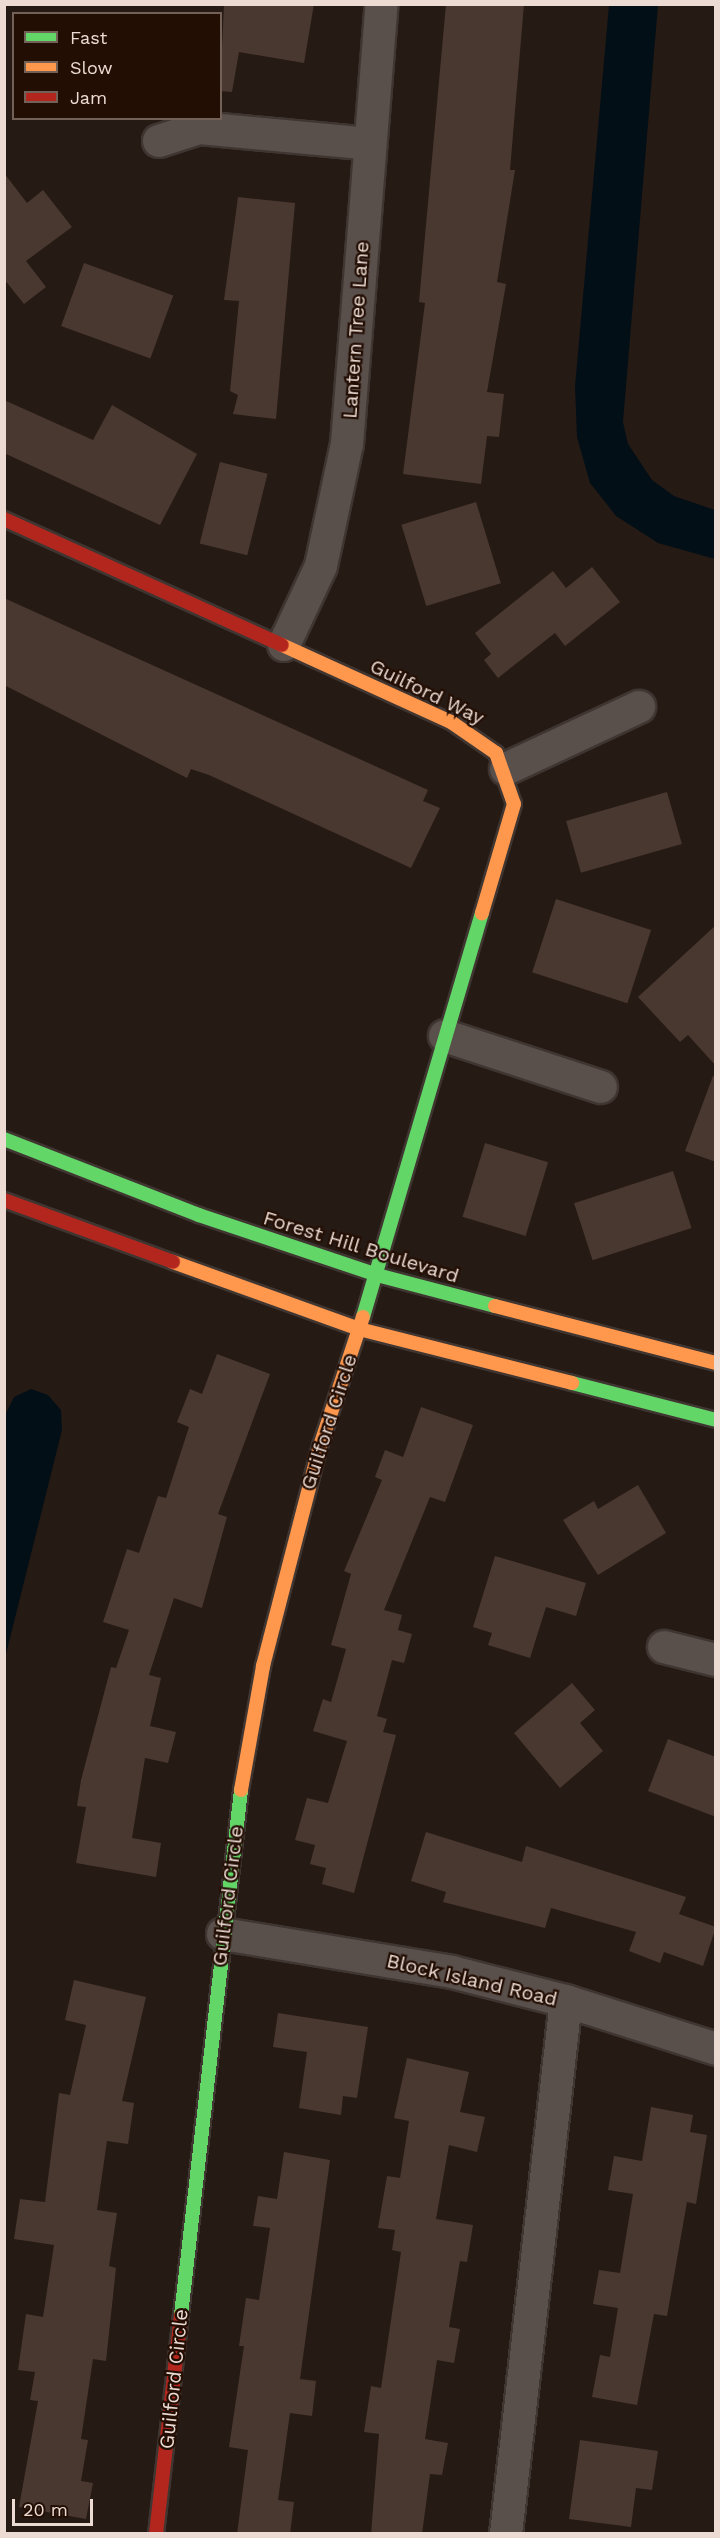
<!DOCTYPE html>
<style>
body{margin:0}
#map{position:relative;width:720px;height:2538px;overflow:hidden;background:#261a14;font-family:"Work Sans",sans-serif}
div>[style]{position:absolute}
[style*='--x']{left:calc(var(--x)*1px);top:calc(var(--y)*1px);width:calc(var(--w)*1px);rotate:calc(var(--a)*1deg)}
.water>*{inset:0;background:#030f17}
.building>*{inset:0;background:#493830;transform-origin:0 0}
.roads{filter:drop-shadow(2px 0 #3f3531) drop-shadow(-2px 0 #3f3531) drop-shadow(0 2px #3f3531) drop-shadow(0 -2px #3f3531)}
.street>*{height:32px;margin:-16px;padding:0 16px;transform-origin:16px;border-radius:16px;background:#594f4b}
.fast>*{height:14px;margin:-7px;padding:0 7px;transform-origin:7px;border-radius:7px;background:#63d668}
.slow>*{height:14px;margin:-7px;padding:0 7px;transform-origin:7px;border-radius:7px;background:#ff974d}
.jam>*{height:14px;margin:-7px;padding:0 7px;transform-origin:7px;border-radius:7px;background:#b3261e}
span{translate:-50% -50%;white-space:nowrap;text-align:center;line-height:1.15;-webkit-text-stroke:4.5px #230e04;paint-order:stroke}
.street-label{font-size:20px;color:#ebdbd3}
.frame{position:absolute;inset:0;border:6px solid #ebdbd3;pointer-events:none}
.legend{position:absolute;left:12px;top:12px;width:210px;height:108px;box-sizing:border-box;background:#230e04;border:2px solid #736057;margin:0;padding:8px 10px;list-style:none;font-size:18px;color:#ebdbd3}
.legend li{display:flex;align-items:center;gap:12px;height:30px}
.legend b{width:30px;border:2px solid #736057}
.scale{position:absolute;left:12px;top:2499px;width:81px;height:27px;box-sizing:border-box;border:3px solid #ebdbd3;border-top:0;padding-left:8px;font-size:18px;line-height:21px;white-space:nowrap;color:#ebdbd3;-webkit-text-stroke:4px #230e04;paint-order:stroke}
</style>
<div id="map">
<div class="water">
<i style="clip-path:polygon(609px 5px,658px 5px,623px 422px,628px 444px,652px 480px,674px 496px,715px 510px,715px 559px,658px 543px,616px 516px,590px 483px,577px 437px,575px 386px)"></i>
<i style="clip-path:polygon(31px 1389px,48px 1395px,61px 1410px,62px 1430px,5px 1658px,5px 1415px,14px 1397px)"></i>
</div>
<div class="building">
<i style="clip-path:polygon(224px 4px,314px 4px,304px 63px,239px 52px,232px 92px,220px 91px)"></i>
<i style="clip-path:polygon(446px 4px,524px 4px,510px 170px,515px 170px,497px 282px,506px 284px,487px 392px,504px 394px,499px 437px,487px 436px,481px 484px,403px 474px,425px 303px,419px 302px)"></i>
<i style="clip-path:polygon(4px 173px,27px 203px,43px 190px,72px 227px,26px 261px,46px 287px,24px 304px,4px 279px)"></i>
<i style="clip-path:polygon(238px 197px,295px 203px,276px 419px,233px 414px,238px 395px,230px 391px,239px 301px,224px 300px)"></i>
<i style="left:84px;top:263px;width:95px;height:67px;rotate:20deg"></i>
<i style="clip-path:polygon(4px 400px,93px 440px,112px 405px,197px 454px,160px 525px,4px 453px)"></i>
<i style="left:220px;top:462px;width:49px;height:84px;rotate:14deg"></i>
<i style="left:476px;top:502px;width:85px;height:78px;rotate:73deg"></i>
<i style="clip-path:polygon(592px 567px,620px 602px,565px 646px,555px 633px,498px 678px,484px 660px,491px 654px,475px 633px,553px 571px,566px 588px)"></i>
<i style="clip-path:polygon(4px 598px,428px 790px,423px 801px,440px 808px,411px 868px,209px 775px,191px 769px,187px 778px,4px 685px)"></i>
<i style="left:667px;top:792px;width:54px;height:105px;rotate:74deg"></i>
<i style="left:556px;top:899px;width:100px;height:77px;rotate:18deg"></i>
<i style="clip-path:polygon(716px 925px,716px 1066px,688px 1035px,680px 1042px,638px 997px)"></i>
<i style="clip-path:polygon(713px 1076px,716px 1076px,716px 1162px,685px 1151px)"></i>
<i style="left:485px;top:1143px;width:66px;height:77px;rotate:17deg"></i>
<i style="left:673px;top:1171px;width:60px;height:104px;rotate:72deg"></i>
<i style="clip-path:polygon(217px 1354px,270px 1374px,218px 1514px,227px 1517px,202px 1608px,174px 1598px,149px 1675px,161px 1678px,150px 1726px,176px 1732px,168px 1763px,145px 1758px,132px 1838px,161px 1843px,156px 1877px,76px 1863px,86px 1807px,77px 1806px,81px 1780px,111px 1667px,116px 1668px,129px 1630px,103px 1622px,127px 1549px,139px 1553px,158px 1496px,166px 1498px,189px 1427px,177px 1422px,190px 1389px,202px 1394px)"></i>
<i style="clip-path:polygon(421px 1407px,473px 1425px,445px 1502px,430px 1497px,384px 1610px,402px 1615px,398px 1630px,412px 1634px,404px 1663px,392px 1660px,377px 1716px,387px 1719px,383px 1732px,396px 1735px,354px 1893px,322px 1884px,326px 1868px,310px 1864px,315px 1845px,295px 1840px,307px 1798px,328px 1803px,347px 1741px,313px 1731px,323px 1699px,331px 1702px,346px 1649px,331px 1645px,351px 1574px,344px 1571px,382px 1480px,375px 1477px,385px 1450px,403px 1457px)"></i>
<i style="clip-path:polygon(638px 1485px,666px 1533px,598px 1575px,563px 1520px,594px 1501px,598px 1509px)"></i>
<i style="clip-path:polygon(495px 1556px,586px 1583px,576px 1616px,546px 1607px,530px 1658px,488px 1645px,492px 1633px,473px 1627px)"></i>
<i style="clip-path:polygon(572px 1683px,595px 1710px,580px 1723px,603px 1751px,560px 1788px,514px 1733px)"></i>
<i style="clip-path:polygon(668px 1739px,716px 1757px,716px 1817px,648px 1791px)"></i>
<i style="clip-path:polygon(426px 1832px,522px 1862px,526px 1846px,686px 1897px,679px 1914px,716px 1927px,703px 1966px,664px 1952px,660px 1963px,629px 1951px,636px 1932px,551px 1908px,545px 1928px,443px 1902px,446px 1892px,411px 1881px)"></i>
<i style="clip-path:polygon(74px 1980px,146px 1997px,122px 2101px,134px 2103px,128px 2144px,107px 2141px,97px 2210px,117px 2213px,109px 2266px,116px 2268px,106px 2361px,93px 2359px,81px 2439px,88px 2440px,81px 2481px,93px 2483px,86px 2519px,19px 2507px,38px 2401px,30px 2400px,35px 2372px,18px 2370px,26px 2314px,43px 2317px,54px 2245px,14px 2239px,20px 2199px,45px 2202px,59px 2093px,70px 2095px,86px 2025px,65px 2020px)"></i>
<i style="clip-path:polygon(278px 2013px,368px 2027px,357px 2098px,343px 2096px,341px 2115px,299px 2108px,307px 2052px,273px 2047px)"></i>
<i style="clip-path:polygon(407px 2058px,469px 2072px,460px 2112px,485px 2117px,477px 2152px,449px 2145px,436px 2219px,473px 2225px,467px 2262px,460px 2261px,449px 2327px,460px 2329px,454px 2363px,437px 2360px,425px 2439px,448px 2443px,442px 2475px,430px 2474px,422px 2534px,371px 2534px,379px 2434px,364px 2432px,371px 2386px,381px 2388px,401px 2252px,392px 2250px,395px 2230px,378px 2228px,387px 2176px,400px 2178px,409px 2121px,394px 2118px)"></i>
<i style="clip-path:polygon(651px 2107px,693px 2115px,690px 2132px,707px 2135px,696px 2204px,687px 2202px,667px 2316px,654px 2314px,637px 2405px,592px 2397px,600px 2355px,610px 2357px,618px 2308px,593px 2304px,599px 2270px,620px 2273px,633px 2194px,608px 2190px,614px 2156px,642px 2161px)"></i>
<i style="clip-path:polygon(284px 2152px,330px 2160px,300px 2379px,316px 2381px,312px 2416px,290px 2413px,278px 2500px,294px 2502px,290px 2534px,237px 2534px,248px 2450px,229px 2447px,244px 2346px,239px 2346px,246px 2298px,259px 2300px,270px 2228px,253px 2226px,258px 2196px,277px 2199px)"></i>
<i style="clip-path:polygon(580px 2440px,658px 2451px,652px 2490px,636px 2488px,631px 2527px,569px 2519px)"></i>
</div>
<div class="roads">
<div class="street">
<i style="--x:159;--y:141;--w:42;--a:-18"></i>
<i style="--x:199;--y:128;--w:172;--a:5.3"></i>
<i style="--x:284;--y:645;--w:87;--a:-64.9"></i>
<i style="--x:321;--y:566;--w:125;--a:-78"></i>
<i style="--x:347;--y:444;--w:441;--a:-85.5"></i>
<i style="--x:506;--y:769;--w:147;--a:-25"></i>
<i style="--x:445;--y:1036;--w:164;--a:18.1"></i>
<i style="--x:664;--y:1647;--w:54;--a:14"></i>
<i style="--x:223;--y:1934;--w:232;--a:9.4"></i>
<i style="--x:452;--y:1972;--w:118;--a:14.3"></i>
<i style="--x:566;--y:2001;--w:157;--a:17.7"></i>
<i style="--x:506;--y:2534;--w:536;--a:-83.58"></i>
</div>
<div class="fast">
<i style="--x:4;--y:1139;--w:209;--a:21.3"></i>
<i style="--x:199;--y:1215;--w:188;--a:18.6"></i>
<i style="--x:377;--y:1275;--w:122;--a:14.7"></i>
<i style="--x:363;--y:1317;--w:421;--a:-73.6"></i>
<i style="--x:572;--y:1383;--w:149;--a:14.4"></i>
<i style="--x:181;--y:2315;--w:528;--a:-83.48"></i>
</div>
<div class="slow">
<i style="--x:282;--y:645;--w:186;--a:24.5"></i>
<i style="--x:451;--y:722;--w:55;--a:34.6"></i>
<i style="--x:496;--y:753;--w:54;--a:70.6"></i>
<i style="--x:514;--y:804;--w:114;--a:106.4"></i>
<i style="--x:173;--y:1262;--w:198;--a:19.8"></i>
<i style="--x:359;--y:1329;--w:220;--a:14.2"></i>
<i style="--x:495;--y:1306;--w:228;--a:14.5"></i>
<i style="--x:241;--y:1790;--w:126;--a:-79.9"></i>
<i style="--x:263;--y:1666;--w:227;--a:-75.5"></i>
<i style="--x:320;--y:1446;--w:136;--a:-71.6"></i>
</div>
<div class="jam">
<i style="--x:4;--y:519;--w:305;--a:24.4"></i>
<i style="--x:4;--y:1200;--w:180;--a:20.1"></i>
<i style="--x:156;--y:2534;--w:220;--a:-83.5"></i>
</div>
</div>
<div class="street-label">
<span style="left:356px;top:330px;rotate:-86deg">Lantern Tree Lane</span>
<span style="left:427px;top:692px;rotate:26deg">Guilford Way</span>
<span style="left:361px;top:1247px;rotate:17deg">Forest Hill Boulevard</span>
<span style="left:329px;top:1422px;rotate:-72deg">Guilford Circle</span>
<span style="left:228px;top:1896px;rotate:-83deg">Guilford Circle</span>
<span style="left:472px;top:1980px;rotate:13deg">Block Island Road</span>
<span style="left:174px;top:2379px;rotate:-84deg">Guilford Circle</span>
</div>
<div class="frame"></div>
<ul class="legend">
<li><b style="height:8px;background:#63d668"></b>Fast</li>
<li><b style="height:8px;background:#ff974d"></b>Slow</li>
<li><b style="height:8px;background:#b3261e"></b>Jam</li>
</ul>
<div class="scale">20 m</div>
</div>
